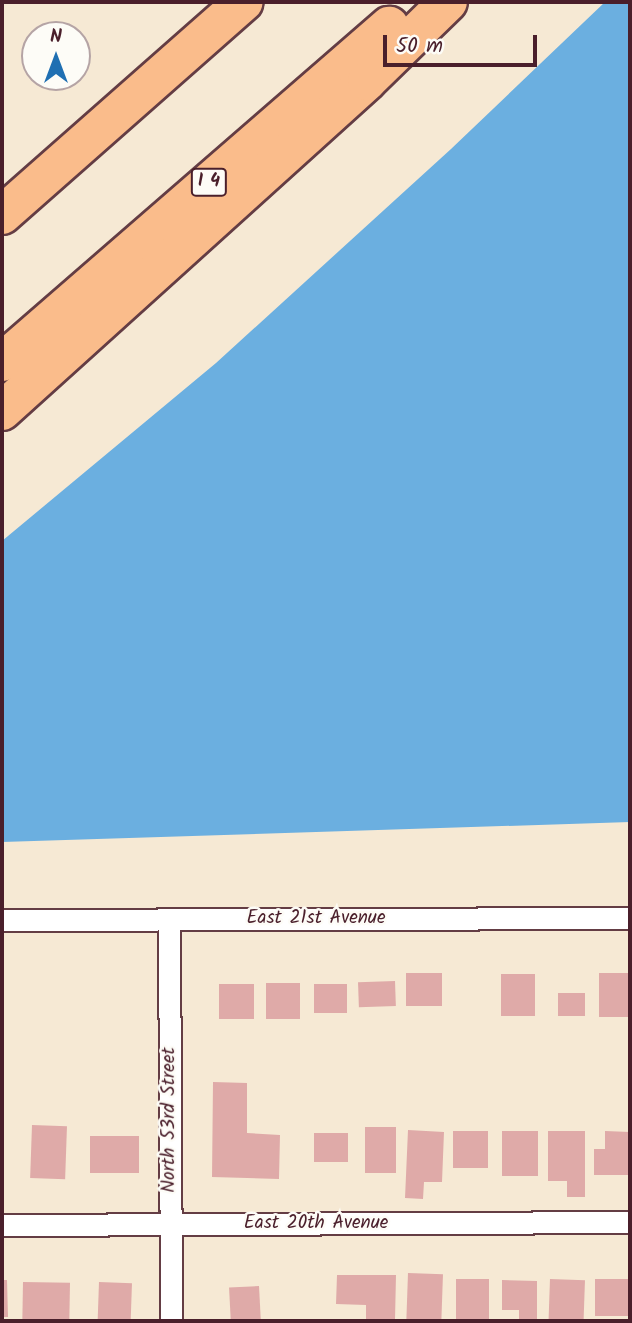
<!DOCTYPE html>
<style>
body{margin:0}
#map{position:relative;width:632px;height:1323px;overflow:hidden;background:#f6e9d4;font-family:Kalam,sans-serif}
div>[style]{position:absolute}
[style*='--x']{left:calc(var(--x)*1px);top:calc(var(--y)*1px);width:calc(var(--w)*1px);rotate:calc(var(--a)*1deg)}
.water>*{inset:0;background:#6bafe0}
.building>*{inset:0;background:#dfaaa8;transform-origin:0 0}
.roads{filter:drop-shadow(2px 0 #643d44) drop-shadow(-2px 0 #643d44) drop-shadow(0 2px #643d44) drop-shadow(0 -2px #643d44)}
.minor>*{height:21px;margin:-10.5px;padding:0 10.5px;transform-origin:10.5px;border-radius:10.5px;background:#fff}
.motorway>*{height:38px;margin:-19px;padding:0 19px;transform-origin:19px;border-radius:19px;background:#fabc8b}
span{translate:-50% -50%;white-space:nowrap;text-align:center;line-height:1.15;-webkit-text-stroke:5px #fdfcf7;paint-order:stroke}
.shield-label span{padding:2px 5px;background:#fdfcf7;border:2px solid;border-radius:5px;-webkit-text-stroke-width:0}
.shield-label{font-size:18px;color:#4a1f2b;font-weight:700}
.street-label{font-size:19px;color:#4a1f2b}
.frame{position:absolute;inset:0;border:4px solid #4a1f2b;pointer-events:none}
.north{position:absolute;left:21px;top:21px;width:70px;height:70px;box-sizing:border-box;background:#fdfcf7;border:2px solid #b5a4a5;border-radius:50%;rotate:0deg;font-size:19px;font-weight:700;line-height:28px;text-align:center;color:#4a1f2b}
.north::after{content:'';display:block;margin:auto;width:24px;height:32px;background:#1f6fb2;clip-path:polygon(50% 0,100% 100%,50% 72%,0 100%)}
.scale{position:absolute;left:383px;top:35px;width:154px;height:32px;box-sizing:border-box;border:4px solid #4a1f2b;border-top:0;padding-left:9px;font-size:21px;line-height:24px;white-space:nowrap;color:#4a1f2b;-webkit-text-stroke:5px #fdfcf7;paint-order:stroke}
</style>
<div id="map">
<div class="water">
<i style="clip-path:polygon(605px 2px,630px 2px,630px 822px,2px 842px,2px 541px,216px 363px,451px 149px)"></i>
</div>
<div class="building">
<i style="left:406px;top:973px;width:36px;height:33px"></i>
<i style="left:630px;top:973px;width:44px;height:31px;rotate:90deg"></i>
<i style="left:501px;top:974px;width:34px;height:42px"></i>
<i style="left:395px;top:981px;width:25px;height:37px;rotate:88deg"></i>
<i style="left:266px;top:983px;width:34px;height:36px"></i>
<i style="left:219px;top:984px;width:35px;height:35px"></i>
<i style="left:314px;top:984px;width:33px;height:29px"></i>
<i style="left:558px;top:993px;width:27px;height:23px"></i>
<i style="clip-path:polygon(213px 1082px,247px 1083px,247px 1133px,280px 1135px,279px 1179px,212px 1177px)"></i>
<i style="left:32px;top:1125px;width:35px;height:53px;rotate:2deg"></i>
<i style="left:365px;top:1127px;width:31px;height:46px"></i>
<i style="clip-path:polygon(408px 1130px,444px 1132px,442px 1182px,424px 1182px,423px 1199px,405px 1198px)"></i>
<i style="left:488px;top:1131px;width:37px;height:35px;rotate:90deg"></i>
<i style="left:502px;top:1131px;width:36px;height:45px"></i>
<i style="clip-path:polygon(548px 1131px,585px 1131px,585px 1197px,567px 1197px,567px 1181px,548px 1181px)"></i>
<i style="clip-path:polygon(605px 1131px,630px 1132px,630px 1175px,594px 1175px,594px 1149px,605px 1149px)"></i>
<i style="left:314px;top:1133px;width:34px;height:29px"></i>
<i style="left:90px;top:1136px;width:49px;height:37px"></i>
<i style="left:408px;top:1273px;width:35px;height:48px;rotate:2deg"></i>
<i style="clip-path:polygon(337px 1275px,396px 1275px,395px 1320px,366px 1319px,366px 1305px,336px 1304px)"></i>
<i style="left:456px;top:1279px;width:33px;height:41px"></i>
<i style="left:550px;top:1279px;width:35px;height:42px;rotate:2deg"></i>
<i style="left:630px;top:1279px;width:37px;height:35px;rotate:90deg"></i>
<i style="clip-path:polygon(2px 1280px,7px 1280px,8px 1317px,2px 1317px)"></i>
<i style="clip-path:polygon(502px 1280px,537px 1281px,537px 1321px,519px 1321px,519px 1310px,502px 1310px)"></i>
<i style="left:23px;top:1282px;width:47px;height:39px;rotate:1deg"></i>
<i style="left:99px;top:1282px;width:33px;height:39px;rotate:2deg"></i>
<i style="left:259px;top:1286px;width:35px;height:30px;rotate:87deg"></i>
</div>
<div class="roads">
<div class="minor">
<i style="--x:2;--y:920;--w:628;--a:-0.18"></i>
<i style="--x:169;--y:920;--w:401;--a:89.7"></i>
<i style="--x:2;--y:1225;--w:628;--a:-0.27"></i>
</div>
<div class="motorway">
<i style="--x:2;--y:215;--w:322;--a:-41.4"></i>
<i style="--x:2;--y:362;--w:513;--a:-40.97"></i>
<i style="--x:2;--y:411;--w:492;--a:-42.1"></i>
<i style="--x:367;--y:81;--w:113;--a:-44.3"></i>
</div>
</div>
<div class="shield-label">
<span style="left:209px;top:182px">I 4</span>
</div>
<div class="street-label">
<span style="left:316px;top:919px">East 21st Avenue</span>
<span style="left:170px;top:1120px;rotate:-90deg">North 53rd Street</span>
<span style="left:316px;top:1224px">East 20th Avenue</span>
</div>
<div class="frame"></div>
<div class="north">N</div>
<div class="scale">50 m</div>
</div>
